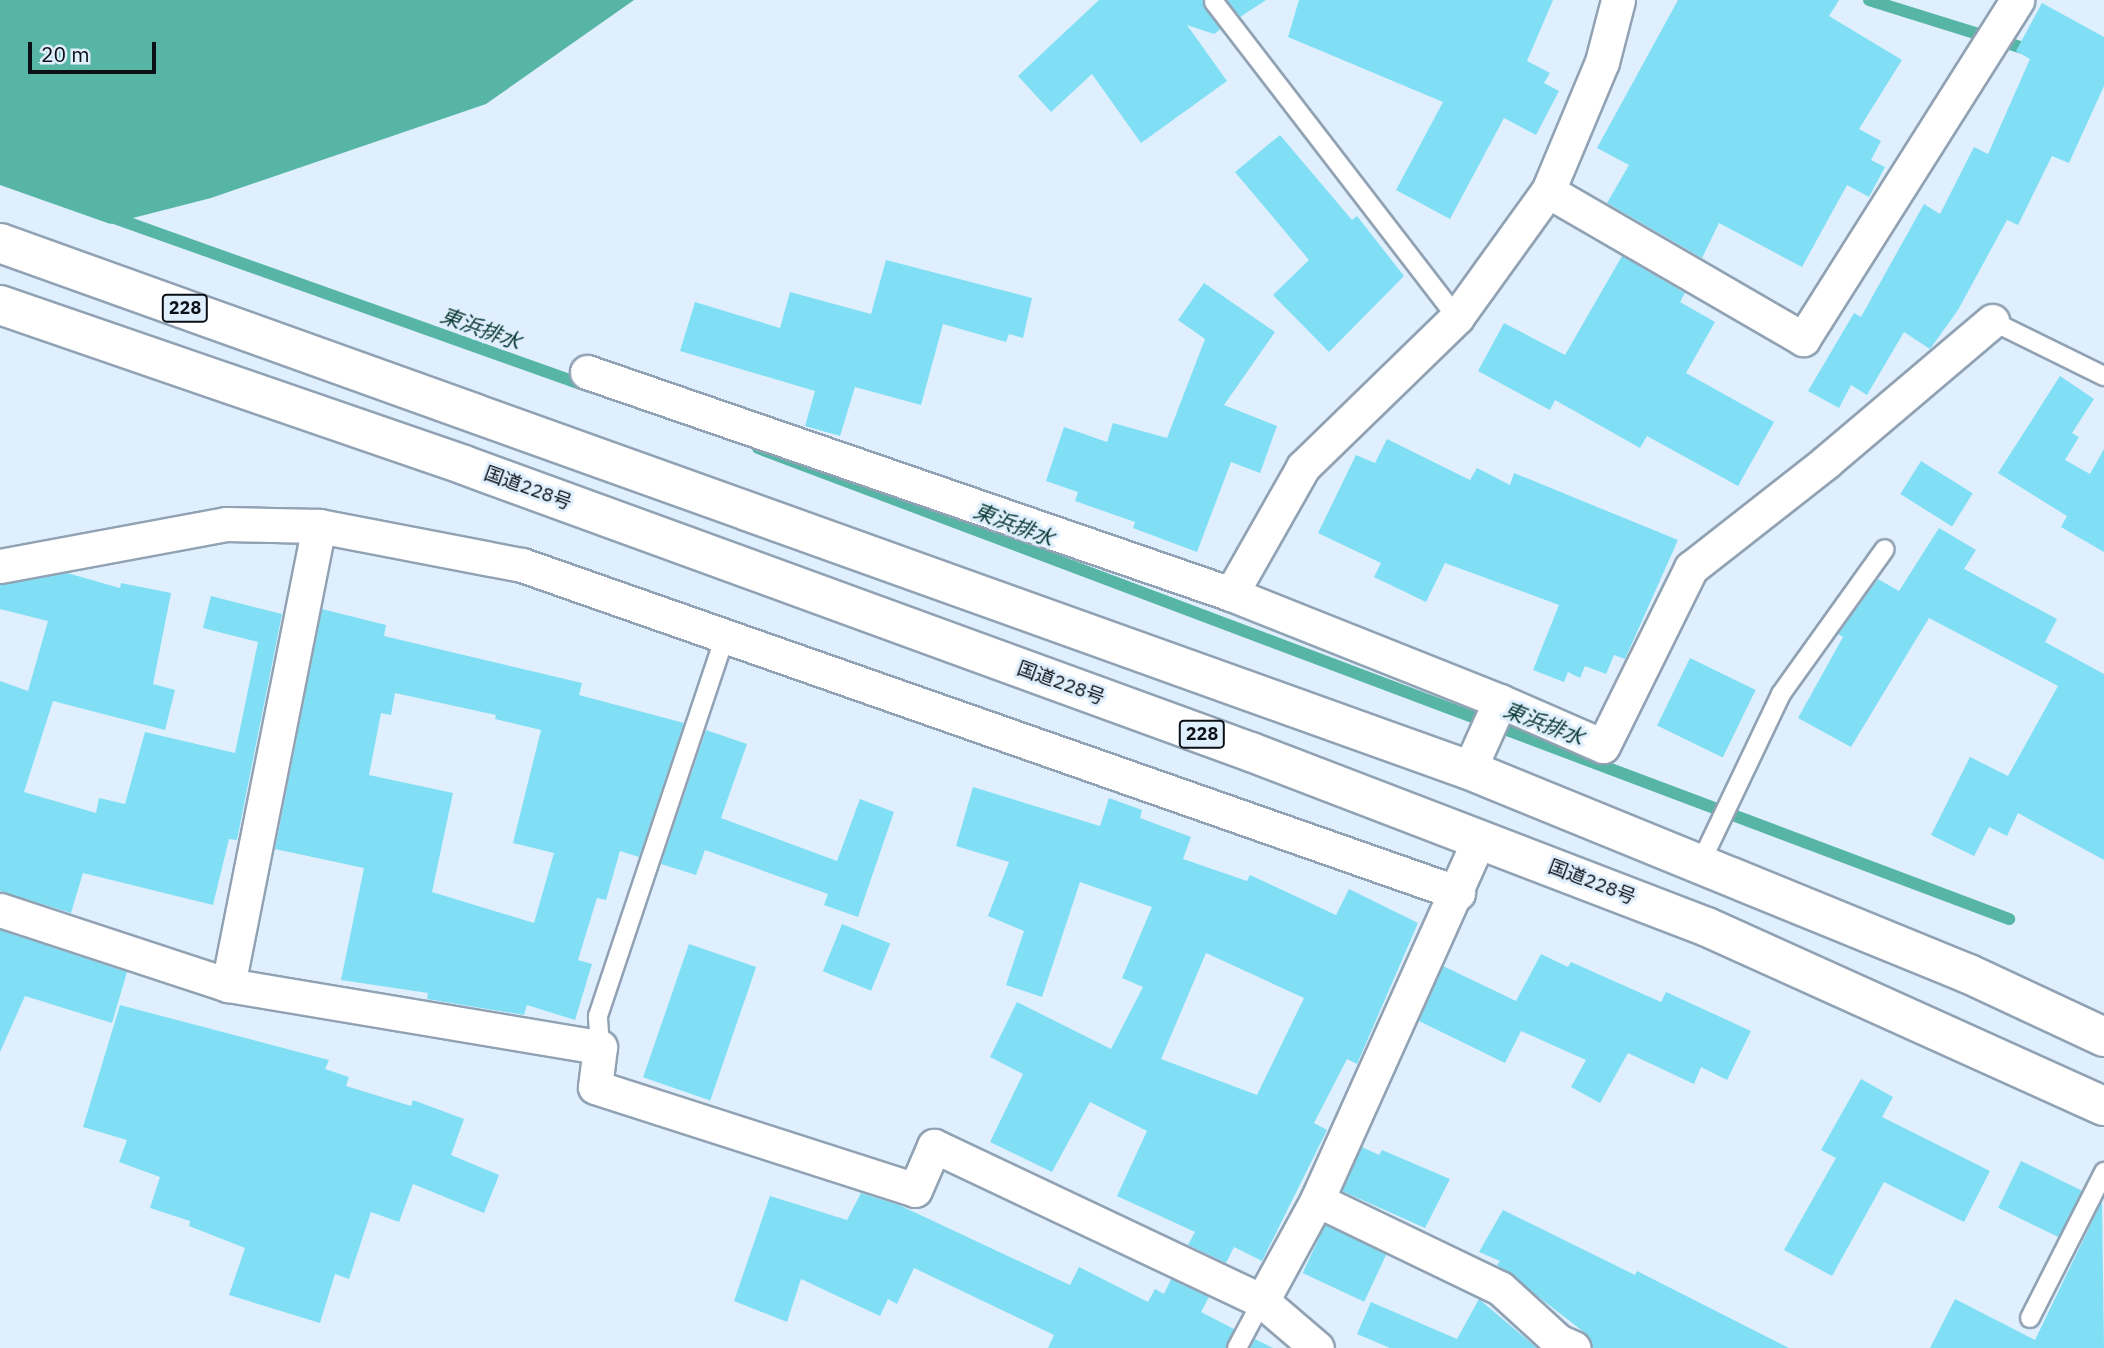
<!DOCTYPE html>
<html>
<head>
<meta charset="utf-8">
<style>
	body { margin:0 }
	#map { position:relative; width:2104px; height:1348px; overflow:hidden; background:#e0effe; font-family:"IBM Plex Sans","Noto Sans JP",sans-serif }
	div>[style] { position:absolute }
	.water>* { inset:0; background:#56b5a4 }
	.pier>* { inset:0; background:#e0effe }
	.stream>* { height:12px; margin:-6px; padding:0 6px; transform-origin:6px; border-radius:6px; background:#56b5a4 }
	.building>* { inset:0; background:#80dff4; transform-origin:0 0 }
	.roads { filter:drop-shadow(2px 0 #90a2b3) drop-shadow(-2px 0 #90a2b3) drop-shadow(0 2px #90a2b3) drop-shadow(0 -2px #90a2b3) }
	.lane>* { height:18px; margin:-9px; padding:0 9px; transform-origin:9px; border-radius:9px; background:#fff }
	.street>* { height:33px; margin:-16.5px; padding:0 16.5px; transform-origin:16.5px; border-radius:16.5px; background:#fff }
	.highway>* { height:38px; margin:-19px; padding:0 19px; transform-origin:19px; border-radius:19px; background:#fff }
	span { translate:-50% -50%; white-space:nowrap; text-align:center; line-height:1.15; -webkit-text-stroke:6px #e0effe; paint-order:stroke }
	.shield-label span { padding:2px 5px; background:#e0effe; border:2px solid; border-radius:5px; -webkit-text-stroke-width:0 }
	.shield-label { font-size:18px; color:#0a1016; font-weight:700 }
	.street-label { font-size:19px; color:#0a1016 }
	.water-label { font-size:21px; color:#0a3831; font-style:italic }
	.scale { position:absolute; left:28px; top:42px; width:128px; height:32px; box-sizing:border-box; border:4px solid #0a1016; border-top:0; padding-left:9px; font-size:21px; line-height:24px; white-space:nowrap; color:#0a1016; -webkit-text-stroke:5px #e0effe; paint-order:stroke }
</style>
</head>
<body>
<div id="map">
	<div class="water">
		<div style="clip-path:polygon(0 0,634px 0,486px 104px,211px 198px,0 252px)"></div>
	</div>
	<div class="pier">
		<div style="clip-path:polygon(0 185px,116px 226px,0 255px)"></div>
	</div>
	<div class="stream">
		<div style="left:1869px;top:0;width:172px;rotate:17.3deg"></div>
		<div style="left:109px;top:216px;width:510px;rotate:19.61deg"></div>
		<div style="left:758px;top:448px;width:1337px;rotate:20.63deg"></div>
	</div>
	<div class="building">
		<div style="clip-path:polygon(1099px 0,1203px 0,1221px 29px,1214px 34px,1187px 25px,1227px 81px,1141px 143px,1092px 74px,1051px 112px,1018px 76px)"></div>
		<div style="clip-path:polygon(1227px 0,1266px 0,1240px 17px)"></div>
		<div style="clip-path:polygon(1299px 0,1553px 0,1527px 61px,1550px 73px,1544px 83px,1559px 91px,1536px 135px,1504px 118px,1450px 219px,1396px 190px,1443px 102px,1288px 37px)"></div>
		<div style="clip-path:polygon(1678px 0,1839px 0,1829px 16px,1902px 60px,1859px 129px,1881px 141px,1871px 160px,1885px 167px,1869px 197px,1847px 185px,1802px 267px,1719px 223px,1702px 258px,1607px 203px,1629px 165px,1597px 148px)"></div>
		<div style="clip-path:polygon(2042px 3px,2104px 37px,2104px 86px,2069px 163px,2052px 156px,2018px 225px,2007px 220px,1958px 310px,1930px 349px,1904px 332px,1867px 395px,1851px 385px,1839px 408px,1808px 391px,1854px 313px,1861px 317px,1924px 204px,1940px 214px,1974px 147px,1988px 154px,2030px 59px,2016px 51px)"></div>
		<div style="clip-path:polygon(1280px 135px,1352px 220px,1357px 216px,1404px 276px,1329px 352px,1273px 295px,1309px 260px,1235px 172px)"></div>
		<div style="clip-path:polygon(1622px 256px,1685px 293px,1680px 302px,1715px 322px,1686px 373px,1774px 422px,1738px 486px,1647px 436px,1640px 448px,1555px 400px,1550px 410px,1478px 371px,1504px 323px,1565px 355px)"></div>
		<div style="clip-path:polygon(886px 260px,1032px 298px,1023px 338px,1009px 334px,1006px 342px,943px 324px,921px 405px,855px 387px,840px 436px,805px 426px,815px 391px,680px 351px,695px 302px,780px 328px,790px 292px,871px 314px)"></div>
		<div style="clip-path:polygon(1204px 283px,1275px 332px,1224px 405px,1277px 426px,1260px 473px,1231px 462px,1197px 552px,1133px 528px,1135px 522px,1075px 501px,1078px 492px,1046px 481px,1064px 427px,1107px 442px,1113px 423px,1167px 438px,1205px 339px,1178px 320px)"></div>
		<div style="clip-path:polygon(2060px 376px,2094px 399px,2072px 433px,2079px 437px,2065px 460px,2090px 474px,2104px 449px,2104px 552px,2061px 527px,2067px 516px,1998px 473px)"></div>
		<div style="clip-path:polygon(1387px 439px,1470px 480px,1477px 468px,1510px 485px,1514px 473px,1678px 540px,1625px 659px,1614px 655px,1606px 674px,1585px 666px,1580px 678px,1568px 672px,1564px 682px,1533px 670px,1559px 605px,1445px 563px,1426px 602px,1374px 577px,1381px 563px,1318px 533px,1356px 455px,1375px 463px)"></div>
		<div style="left:1921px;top:461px;width:61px;height:39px;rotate:32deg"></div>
		<div style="clip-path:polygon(1939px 528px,1976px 550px,1964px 569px,2057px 619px,2045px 642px,2104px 674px,2104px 860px,2018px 813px,2007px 836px,1989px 827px,1974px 856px,1931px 835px,1970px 757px,2008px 776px,2058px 686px,1929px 618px,1851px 747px,1798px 718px,1843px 637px,1838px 634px,1878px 579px,1899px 591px)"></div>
		<div style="clip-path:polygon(67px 573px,120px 588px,121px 583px,171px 593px,153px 684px,175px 690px,165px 730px,53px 701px,24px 792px,96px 813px,99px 798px,125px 804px,145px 732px,235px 753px,258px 642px,203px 628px,211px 596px,282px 614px,237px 840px,229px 839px,213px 905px,83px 873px,71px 913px,0 891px,0 681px,28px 691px,48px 621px,0 609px,0 585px)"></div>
		<div style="clip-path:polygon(evenodd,322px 609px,386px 625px,384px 636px,582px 683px,579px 695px,684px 723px,639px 857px,620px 851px,606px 900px,597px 898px,578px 960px,592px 964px,575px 1020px,527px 1005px,524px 1015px,427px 999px,428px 993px,341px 980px,364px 868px,275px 849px,322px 609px,395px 693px,496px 715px,495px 719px,541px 730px,513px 843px,554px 853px,534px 923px,432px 892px,453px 793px,369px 775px,381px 713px,391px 715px,395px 693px)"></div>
		<div style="left:1690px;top:658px;width:73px;height:75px;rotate:26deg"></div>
		<div style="clip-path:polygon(706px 730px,747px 744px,721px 818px,837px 861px,860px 799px,894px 812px,858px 917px,824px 905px,828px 894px,705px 850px,696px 875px,661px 864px)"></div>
		<div style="clip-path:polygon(evenodd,973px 787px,1100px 826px,1109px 798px,1142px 810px,1140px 818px,1191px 837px,1183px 859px,1247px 881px,1250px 875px,1336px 915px,1349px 889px,1418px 923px,1357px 1064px,1347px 1059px,1314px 1123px,1327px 1130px,1262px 1261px,1234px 1247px,1226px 1263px,1188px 1245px,1195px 1232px,1117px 1196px,1147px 1131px,1090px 1102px,1052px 1172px,990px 1142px,1023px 1074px,990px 1057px,1017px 1002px,1111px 1049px,1143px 987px,1122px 978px,1152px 907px,1080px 882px,1042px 997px,1006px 985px,1024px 931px,988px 916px,1009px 862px,956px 846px,973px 787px,1206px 953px,1304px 998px,1257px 1095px,1161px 1059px,1206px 953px)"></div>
		<div style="left:842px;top:924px;width:52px;height:51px;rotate:22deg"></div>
		<div style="clip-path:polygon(0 930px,127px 972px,112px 1023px,25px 996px,0 1052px)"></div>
		<div style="left:689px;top:944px;width:71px;height:141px;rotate:19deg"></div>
		<div style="clip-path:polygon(1541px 954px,1568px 967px,1571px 962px,1661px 1002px,1666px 992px,1751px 1031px,1727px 1080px,1701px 1067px,1694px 1084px,1628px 1053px,1600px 1103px,1571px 1087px,1586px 1060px,1521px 1031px,1505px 1063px,1419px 1021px,1443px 966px,1516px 1001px)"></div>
		<div style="clip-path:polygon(120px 1005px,329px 1060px,325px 1069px,349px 1077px,346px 1086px,411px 1106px,413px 1100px,464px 1119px,451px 1155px,499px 1175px,484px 1213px,413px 1184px,399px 1222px,371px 1212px,349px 1279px,335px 1274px,320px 1323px,229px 1295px,245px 1248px,189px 1226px,190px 1221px,150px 1208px,160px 1177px,119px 1162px,127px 1140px,83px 1127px)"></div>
		<div style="clip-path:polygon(1861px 1079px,1893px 1097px,1882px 1117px,1990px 1171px,1964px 1222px,1884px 1182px,1832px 1276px,1784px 1250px,1836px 1158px,1821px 1150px)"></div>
		<div style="clip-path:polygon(1362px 1147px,1379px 1155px,1382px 1150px,1450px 1179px,1425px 1228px,1342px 1191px)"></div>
		<div style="left:2021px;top:1161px;width:68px;height:52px;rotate:26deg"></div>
		<div style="clip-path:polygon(861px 1193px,899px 1205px,1070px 1285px,1079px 1267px,1148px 1302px,1155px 1289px,1164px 1294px,1171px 1279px,1209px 1297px,1201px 1312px,1234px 1329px,1226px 1348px,1048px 1348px,1054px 1335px,914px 1268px,897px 1304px,888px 1299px,880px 1316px,801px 1279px,787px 1322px,734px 1301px,770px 1196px,847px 1220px)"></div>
		<div style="clip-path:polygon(2102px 1201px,2104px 1348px,1930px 1348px,1955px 1299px,2035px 1340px)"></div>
		<div style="clip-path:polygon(1503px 1210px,1635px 1275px,1637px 1271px,1789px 1348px,1593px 1348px,1589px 1336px,1497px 1265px,1500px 1261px,1479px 1252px)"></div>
		<div style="left:1325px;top:1225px;width:68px;height:53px;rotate:25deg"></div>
		<div style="clip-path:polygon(1479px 1299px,1537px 1348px,1390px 1348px,1357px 1334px,1371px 1302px,1457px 1339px)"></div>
		<div style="clip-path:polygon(1255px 1339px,1273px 1348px,1250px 1348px)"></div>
	</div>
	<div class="roads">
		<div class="lane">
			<div style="left:1214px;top:2px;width:398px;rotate:52.4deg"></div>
			<div style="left:1992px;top:321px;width:125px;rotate:26.2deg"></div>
			<div style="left:1700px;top:864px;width:188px;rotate:-64.5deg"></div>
			<div style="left:1781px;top:694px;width:178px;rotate:-54.4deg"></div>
			<div style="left:600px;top:1047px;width:31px;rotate:-94deg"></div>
			<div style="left:598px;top:1016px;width:401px;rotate:-71.5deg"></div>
			<div style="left:2030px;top:1318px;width:164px;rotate:-63.1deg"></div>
			<div style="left:1237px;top:1348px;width:53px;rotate:-62deg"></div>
		</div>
		<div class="street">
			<div style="left:1548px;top:191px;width:295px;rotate:30.1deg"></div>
			<div style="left:1803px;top:339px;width:401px;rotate:-57.7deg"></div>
			<div style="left:587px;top:372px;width:681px;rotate:19.02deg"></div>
			<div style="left:1231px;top:594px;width:289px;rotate:21.7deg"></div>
			<div style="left:1500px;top:701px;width:76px;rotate:114.2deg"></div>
			<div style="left:0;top:566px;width:230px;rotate:-10.5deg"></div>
			<div style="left:226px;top:524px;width:93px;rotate:1.2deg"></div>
			<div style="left:319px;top:526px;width:207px;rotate:10.9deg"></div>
			<div style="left:522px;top:565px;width:992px;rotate:19.31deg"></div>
			<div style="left:1231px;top:594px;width:146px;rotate:-60.4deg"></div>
			<div style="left:1303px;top:467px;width:215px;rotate:-44.2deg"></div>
			<div style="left:1457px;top:317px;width:155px;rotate:-54.2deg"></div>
			<div style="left:1548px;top:191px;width:140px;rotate:-67.3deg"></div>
			<div style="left:1602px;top:62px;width:64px;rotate:-75.5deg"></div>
			<div style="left:1500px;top:701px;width:112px;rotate:23.6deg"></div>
			<div style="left:1603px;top:746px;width:199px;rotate:-63.7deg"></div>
			<div style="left:1691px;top:568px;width:172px;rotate:-38.1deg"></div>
			<div style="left:1826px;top:462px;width:218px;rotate:-40.3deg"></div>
			<div style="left:0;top:910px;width:240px;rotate:18.2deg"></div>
			<div style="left:228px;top:985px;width:377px;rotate:9.5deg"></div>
			<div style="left:600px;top:1047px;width:40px;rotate:97.1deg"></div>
			<div style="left:595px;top:1087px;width:336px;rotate:17.8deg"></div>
			<div style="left:915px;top:1190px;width:48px;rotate:-66.6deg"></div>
			<div style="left:934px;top:1146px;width:363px;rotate:25.3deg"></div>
			<div style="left:1262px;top:1301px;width:72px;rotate:40.5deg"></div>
			<div style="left:228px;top:985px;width:468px;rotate:-78.8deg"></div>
			<div style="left:1317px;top:1200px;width:203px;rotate:25.7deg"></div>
			<div style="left:1500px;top:1288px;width:79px;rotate:42.4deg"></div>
			<div style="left:1558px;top:1341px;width:17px;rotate:24deg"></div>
			<div style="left:1262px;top:1301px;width:115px;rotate:-61.4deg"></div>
			<div style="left:1317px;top:1200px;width:396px;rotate:-65.8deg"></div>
		</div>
		<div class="highway">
			<div style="left:0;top:243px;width:1561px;rotate:19.74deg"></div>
			<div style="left:1469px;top:770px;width:540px;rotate:22.2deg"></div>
			<div style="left:1969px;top:974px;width:149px;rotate:25deg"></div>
			<div style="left:0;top:305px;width:491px;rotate:19deg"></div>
			<div style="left:464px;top:465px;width:838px;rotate:20.04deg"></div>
			<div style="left:1251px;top:752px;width:488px;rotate:21deg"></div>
			<div style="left:1707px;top:927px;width:435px;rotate:24.3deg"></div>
		</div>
	</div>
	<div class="shield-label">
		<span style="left:185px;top:308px">228</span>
		<span style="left:1202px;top:734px">228</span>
	</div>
	<div class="street-label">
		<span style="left:528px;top:488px;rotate:20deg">国道228号</span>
		<span style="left:1061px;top:683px;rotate:20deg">国道228号</span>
		<span style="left:1592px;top:882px;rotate:21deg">国道228号</span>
	</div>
	<div class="water-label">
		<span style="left:481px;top:328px;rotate:20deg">東浜排水</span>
		<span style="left:1014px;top:524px;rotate:21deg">東浜排水</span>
		<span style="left:1544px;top:723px;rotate:21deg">東浜排水</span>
	</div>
	<div class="scale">20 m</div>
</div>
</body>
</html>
